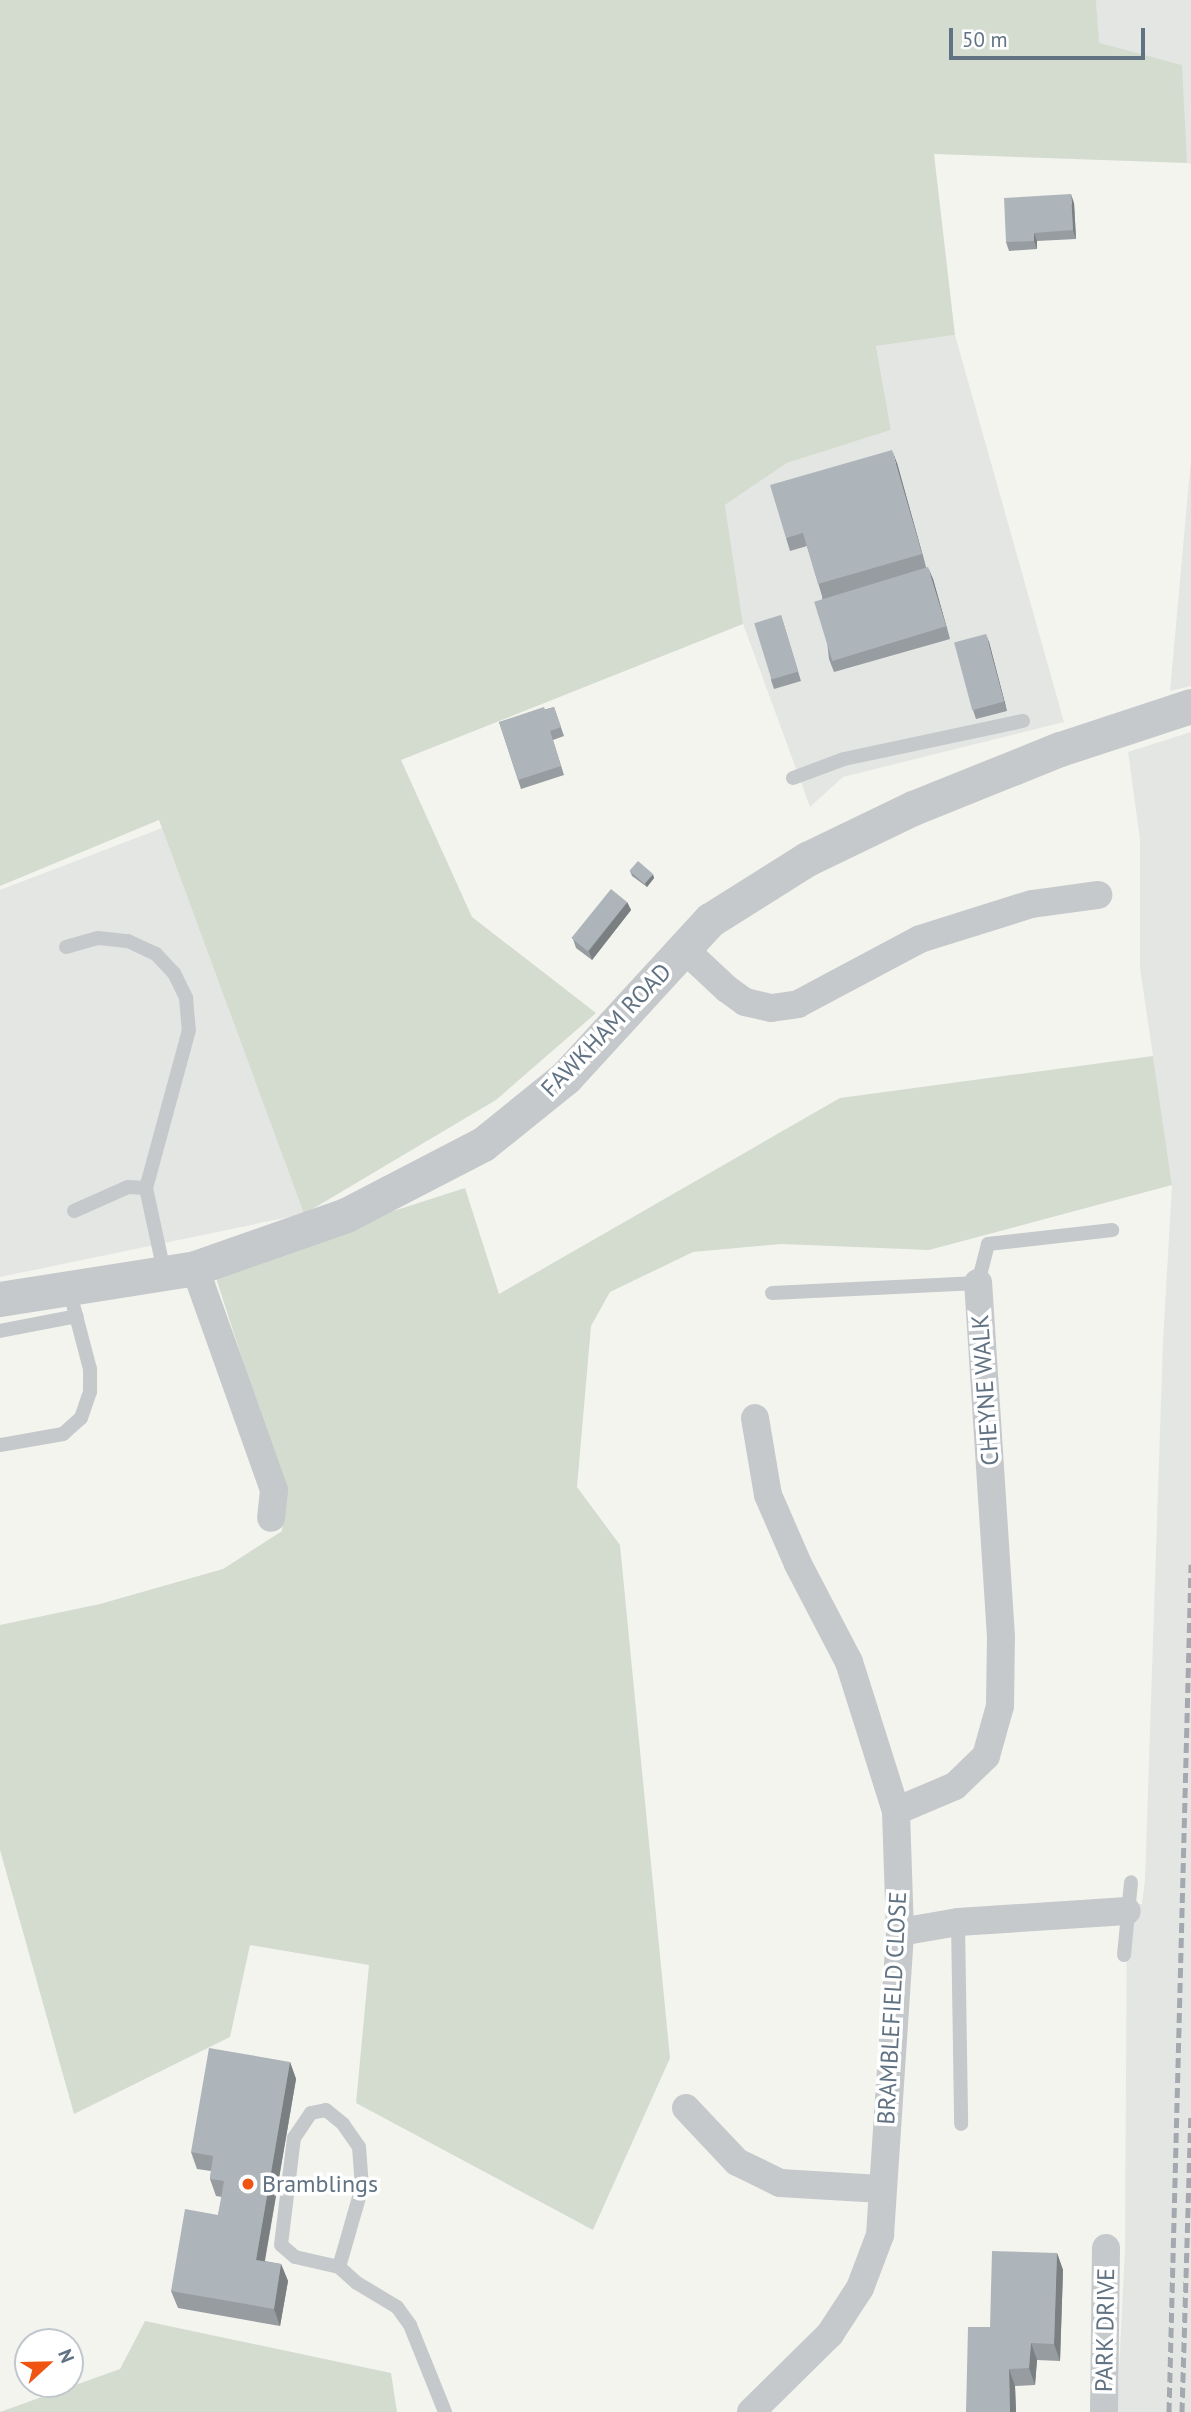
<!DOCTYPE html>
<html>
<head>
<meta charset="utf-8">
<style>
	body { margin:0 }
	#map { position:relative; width:1191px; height:2412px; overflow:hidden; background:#f4f4ef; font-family:"PT Sans",sans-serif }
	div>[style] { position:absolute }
	.built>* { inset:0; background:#e4e6e3 }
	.green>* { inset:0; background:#d4dcd0 }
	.service>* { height:14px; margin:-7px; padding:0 7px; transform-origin:7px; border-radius:7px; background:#c6c9cc }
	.minor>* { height:28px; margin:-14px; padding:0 14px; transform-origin:14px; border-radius:14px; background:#c6c9cc }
	.tertiary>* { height:35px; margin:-17.5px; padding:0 17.5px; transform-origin:17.5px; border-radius:17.5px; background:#c6c9cc }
	.rail>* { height:5px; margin-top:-2.5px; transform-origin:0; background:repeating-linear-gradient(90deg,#a3a9af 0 10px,transparent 0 15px) }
	.wall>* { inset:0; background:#969ca0 }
	.shaded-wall>* { inset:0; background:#7a7f82 }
	.building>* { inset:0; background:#aeb5ba; transform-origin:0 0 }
	.dots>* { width:19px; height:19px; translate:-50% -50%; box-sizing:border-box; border:4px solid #fff; border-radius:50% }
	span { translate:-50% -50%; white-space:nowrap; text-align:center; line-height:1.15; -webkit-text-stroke:7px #fff; paint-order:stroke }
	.street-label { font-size:24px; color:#617283 }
	.poi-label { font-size:24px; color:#617283 }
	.left { translate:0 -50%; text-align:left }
	.north { position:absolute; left:14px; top:2328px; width:70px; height:70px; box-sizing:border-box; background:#fff; border:2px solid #c0c7cd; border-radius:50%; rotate:68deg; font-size:19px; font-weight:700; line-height:28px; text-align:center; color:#617283 }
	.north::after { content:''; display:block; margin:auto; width:24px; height:32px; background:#f05413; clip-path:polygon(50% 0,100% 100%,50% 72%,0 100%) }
	.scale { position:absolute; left:949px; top:28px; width:196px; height:32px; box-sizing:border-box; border:4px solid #617283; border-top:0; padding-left:9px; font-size:21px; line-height:24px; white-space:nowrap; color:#617283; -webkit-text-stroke:5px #fff; paint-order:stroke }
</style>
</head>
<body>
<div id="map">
	<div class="built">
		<div style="clip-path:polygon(1096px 0,1191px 0,1191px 164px,1187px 163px,1098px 43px)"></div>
		<div style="clip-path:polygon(955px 335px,1064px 722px,843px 777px,810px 807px,743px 624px,725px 505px,787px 463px,891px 430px,876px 346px)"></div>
		<div style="clip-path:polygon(1191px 459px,1191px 686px,1170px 691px)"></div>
		<div style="clip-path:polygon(1191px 732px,1191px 2412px,1117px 2412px,1125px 2248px,1127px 1904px,1142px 1904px,1145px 1880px,1163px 1341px,1172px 1185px,1140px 968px,1140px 839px,1128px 752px)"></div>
		<div style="clip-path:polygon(162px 828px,304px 1214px,0 1277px,0 890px)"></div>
	</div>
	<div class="green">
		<div style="clip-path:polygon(0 0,1096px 0,1099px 43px,1182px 65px,1187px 163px,934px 154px,955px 335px,876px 346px,891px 430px,787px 463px,725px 505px,743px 624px,401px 760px,472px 917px,596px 1013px,496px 1100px,304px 1214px,159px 820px,0 886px)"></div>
		<div style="clip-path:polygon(1153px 1056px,1172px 1185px,929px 1250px,781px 1244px,693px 1252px,610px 1292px,591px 1326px,577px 1487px,620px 1545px,670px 2058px,593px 2230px,356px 2103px,369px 1965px,250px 1945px,230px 2037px,74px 2114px,0 1850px,0 1625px,100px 1604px,223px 1569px,282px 1531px,285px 1492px,216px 1278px,272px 1250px,465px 1188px,499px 1294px,840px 1098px)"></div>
		<div style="clip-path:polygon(145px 2321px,391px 2373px,397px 2412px,0 2412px,120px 2369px)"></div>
	</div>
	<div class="service">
		<div style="left:793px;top:778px;width:54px;rotate:-20.4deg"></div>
		<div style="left:844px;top:759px;width:183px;rotate:-12deg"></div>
		<div style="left:66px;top:947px;width:33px;rotate:-16deg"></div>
		<div style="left:98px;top:938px;width:30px;rotate:6deg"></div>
		<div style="left:128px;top:941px;width:31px;rotate:25deg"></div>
		<div style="left:156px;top:954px;width:26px;rotate:47deg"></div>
		<div style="left:174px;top:973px;width:28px;rotate:64deg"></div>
		<div style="left:186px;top:998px;width:32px;rotate:85deg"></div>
		<div style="left:189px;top:1030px;width:164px;rotate:105.2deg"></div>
		<div style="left:146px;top:1188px;width:85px;rotate:77.8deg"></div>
		<div style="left:74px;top:1211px;width:59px;rotate:-24deg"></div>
		<div style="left:128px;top:1187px;width:18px;rotate:3deg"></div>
		<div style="left:772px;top:1293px;width:206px;rotate:-2.8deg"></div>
		<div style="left:978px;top:1283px;width:40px;rotate:-75.6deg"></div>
		<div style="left:988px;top:1244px;width:125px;rotate:-6.4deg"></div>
		<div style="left:0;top:1331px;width:78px;rotate:-11deg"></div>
		<div style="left:0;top:1445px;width:64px;rotate:-9.9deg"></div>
		<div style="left:63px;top:1434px;width:24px;rotate:-42deg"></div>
		<div style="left:81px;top:1418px;width:28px;rotate:-71deg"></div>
		<div style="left:90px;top:1392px;width:23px;rotate:-90deg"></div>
		<div style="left:90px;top:1369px;width:83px;rotate:-104.7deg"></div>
		<div style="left:958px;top:1922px;width:202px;rotate:89.1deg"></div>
		<div style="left:1124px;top:1955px;width:73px;rotate:-84.5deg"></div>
		<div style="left:339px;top:2267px;width:45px;rotate:-167.2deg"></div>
		<div style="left:295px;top:2257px;width:18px;rotate:-139deg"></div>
		<div style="left:281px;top:2245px;width:108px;rotate:-83.1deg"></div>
		<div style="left:294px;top:2138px;width:30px;rotate:-56deg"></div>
		<div style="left:311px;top:2113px;width:15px;rotate:-11deg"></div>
		<div style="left:326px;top:2110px;width:22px;rotate:39deg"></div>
		<div style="left:343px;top:2124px;width:28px;rotate:55deg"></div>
		<div style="left:359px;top:2147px;width:40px;rotate:85.7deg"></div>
		<div style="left:362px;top:2187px;width:83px;rotate:106deg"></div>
		<div style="left:339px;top:2267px;width:24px;rotate:42deg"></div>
		<div style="left:357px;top:2283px;width:47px;rotate:31deg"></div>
		<div style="left:397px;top:2307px;width:22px;rotate:54deg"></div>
		<div style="left:410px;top:2325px;width:94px;rotate:68.1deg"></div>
	</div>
	<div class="minor">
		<div style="left:684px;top:949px;width:59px;rotate:42.9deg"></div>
		<div style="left:727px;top:989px;width:22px;rotate:36deg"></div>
		<div style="left:745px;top:1002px;width:27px;rotate:13deg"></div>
		<div style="left:771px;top:1008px;width:27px;rotate:-8deg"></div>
		<div style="left:798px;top:1004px;width:138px;rotate:-28deg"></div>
		<div style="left:920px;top:939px;width:117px;rotate:-17.4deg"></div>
		<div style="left:1032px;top:904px;width:67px;rotate:-7.8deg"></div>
		<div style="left:195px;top:1268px;width:236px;rotate:70.4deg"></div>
		<div style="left:274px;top:1490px;width:28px;rotate:96deg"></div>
		<div style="left:896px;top:1811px;width:64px;rotate:-23deg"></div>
		<div style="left:955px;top:1786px;width:43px;rotate:-44.1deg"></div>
		<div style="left:986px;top:1756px;width:52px;rotate:-74.4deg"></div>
		<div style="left:1000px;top:1706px;width:69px;rotate:-89.2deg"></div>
		<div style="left:1001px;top:1637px;width:355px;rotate:-93.7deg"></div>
		<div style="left:900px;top:1932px;width:59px;rotate:-9.8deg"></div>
		<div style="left:958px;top:1922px;width:169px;rotate:-3.7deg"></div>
		<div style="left:686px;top:2108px;width:74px;rotate:46.6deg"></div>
		<div style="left:737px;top:2162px;width:48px;rotate:26deg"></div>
		<div style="left:780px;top:2183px;width:101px;rotate:3.4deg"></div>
		<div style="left:751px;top:2412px;width:111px;rotate:-44.6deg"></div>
		<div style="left:830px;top:2334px;width:55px;rotate:-56.9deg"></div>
		<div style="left:860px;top:2288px;width:57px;rotate:-69.3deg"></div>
		<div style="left:880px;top:2235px;width:304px;rotate:-86.2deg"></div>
		<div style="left:900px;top:1932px;width:121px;rotate:-91.9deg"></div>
		<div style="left:896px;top:1811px;width:156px;rotate:-107.5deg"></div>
		<div style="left:849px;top:1662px;width:110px;rotate:-117.5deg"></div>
		<div style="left:798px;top:1564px;width:75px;rotate:-113.5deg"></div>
		<div style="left:768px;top:1495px;width:78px;rotate:-99.6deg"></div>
		<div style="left:1104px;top:2412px;width:164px;rotate:-89.3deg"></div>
	</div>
	<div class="tertiary">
		<div style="left:0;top:1299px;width:197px;rotate:-9deg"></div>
		<div style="left:195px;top:1268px;width:160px;rotate:-19.3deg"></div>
		<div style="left:346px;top:1215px;width:154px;rotate:-27.4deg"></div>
		<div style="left:483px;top:1144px;width:107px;rotate:-38.9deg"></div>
		<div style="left:566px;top:1077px;width:213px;rotate:-47.5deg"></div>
		<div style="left:710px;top:920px;width:115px;rotate:-32.2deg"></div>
		<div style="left:807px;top:859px;width:118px;rotate:-25.7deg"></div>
		<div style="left:913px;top:808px;width:158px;rotate:-21.9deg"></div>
		<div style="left:1060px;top:749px;width:138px;rotate:-18.2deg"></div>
	</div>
	<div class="rail">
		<div style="left:1169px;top:2412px;width:848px;rotate:-88.51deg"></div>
		<div style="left:1182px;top:2412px;width:299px;rotate:-88.3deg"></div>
	</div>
	<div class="wall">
		<div style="clip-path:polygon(1074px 203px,1076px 239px,1037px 241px,1037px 249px,1009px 251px,1006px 242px)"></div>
		<div style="clip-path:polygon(897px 463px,926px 567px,933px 579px,950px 639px,834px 672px,829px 659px,822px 596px,807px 546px,790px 551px,786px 538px)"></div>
		<div style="clip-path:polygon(781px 615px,801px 681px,774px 689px,771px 680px)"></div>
		<div style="clip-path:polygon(989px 642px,1007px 711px,976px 719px,973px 710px)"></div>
		<div style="clip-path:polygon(554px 707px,564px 736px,553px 740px,564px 775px,521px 789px,499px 722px)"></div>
		<div style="clip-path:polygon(630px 871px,654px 878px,647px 887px,632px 876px)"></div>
		<div style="clip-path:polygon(627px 902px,631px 910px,592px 960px,576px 948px,573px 939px)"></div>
		<div style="clip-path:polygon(290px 2062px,296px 2079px,265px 2261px,281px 2264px,288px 2281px,280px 2326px,178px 2308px,171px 2291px,218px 2215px,222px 2197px,216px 2196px,210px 2179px,211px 2171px,197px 2169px,191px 2152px)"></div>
		<div style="clip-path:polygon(1057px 2253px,1063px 2270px,1060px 2361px,1037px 2360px,1035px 2385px,1015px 2386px,1016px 2412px,966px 2412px,990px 2327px)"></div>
	</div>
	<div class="shaded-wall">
		<div style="clip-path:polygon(1071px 194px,1074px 203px,1076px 239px,1073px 230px)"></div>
		<div style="clip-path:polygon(1034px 233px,1037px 241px,1037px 249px,1034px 241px)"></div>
		<div style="clip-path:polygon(892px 450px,897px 463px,926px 567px,922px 554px)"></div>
		<div style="clip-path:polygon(928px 567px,933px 579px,950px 639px,946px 626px)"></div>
		<div style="clip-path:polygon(986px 634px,989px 642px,1007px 711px,1004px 702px)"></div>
		<div style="clip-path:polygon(653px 874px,654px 878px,647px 887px,645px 883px)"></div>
		<div style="clip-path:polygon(627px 902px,631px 910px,592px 960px,589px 951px)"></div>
		<div style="clip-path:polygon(290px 2062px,296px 2079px,262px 2276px,256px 2260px)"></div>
		<div style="clip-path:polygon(1057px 2253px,1063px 2270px,1060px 2361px,1054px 2344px)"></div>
		<div style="clip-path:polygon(281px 2264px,288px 2281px,280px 2326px,274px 2309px)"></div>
		<div style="clip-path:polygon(1031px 2343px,1037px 2360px,1035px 2385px,1029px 2368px)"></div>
		<div style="clip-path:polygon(1009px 2369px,1015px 2386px,1016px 2412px,1010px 2412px)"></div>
	</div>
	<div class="building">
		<div style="clip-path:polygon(1071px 194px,1073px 230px,1034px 233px,1034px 241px,1006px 242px,1004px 198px)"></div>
		<div style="clip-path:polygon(892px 450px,922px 554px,818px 584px,803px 533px,786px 538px,770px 485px)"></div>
		<div style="left:928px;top:567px;width:62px;height:119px;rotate:73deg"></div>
		<div style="left:781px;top:615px;width:59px;height:28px;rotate:73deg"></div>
		<div style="left:986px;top:634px;width:70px;height:33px;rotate:75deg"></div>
		<div style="clip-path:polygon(544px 707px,545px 710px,554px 707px,561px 727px,550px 731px,561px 766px,518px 780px,499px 722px)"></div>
		<div style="left:638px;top:861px;width:20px;height:13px;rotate:41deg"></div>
		<div style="left:611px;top:889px;width:21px;height:63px;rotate:39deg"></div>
		<div style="clip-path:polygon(209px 2048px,290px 2062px,256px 2260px,281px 2264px,274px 2309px,171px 2291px,185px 2209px,218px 2215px,224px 2181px,210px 2179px,213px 2156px,191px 2152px)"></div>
		<div style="clip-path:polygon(992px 2251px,1057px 2253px,1054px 2344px,1031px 2343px,1029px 2368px,1009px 2369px,1010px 2412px,966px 2412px,968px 2327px,990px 2327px)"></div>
	</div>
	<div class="dots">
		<div style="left:248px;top:2184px;background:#f05413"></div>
	</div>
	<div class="street-label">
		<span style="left:606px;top:1030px;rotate:-46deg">FAWKHAM ROAD</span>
		<span style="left:985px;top:1390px;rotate:-94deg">CHEYNE WALK</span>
		<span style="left:892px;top:2008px;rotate:-87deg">BRAMBLEFIELD CLOSE</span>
		<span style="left:1105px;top:2330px;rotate:-89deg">PARK DRIVE</span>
	</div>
	<div class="poi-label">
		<span class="left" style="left:262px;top:2184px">Bramblings</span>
	</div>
	<div class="north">N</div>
	<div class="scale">50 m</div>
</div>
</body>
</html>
